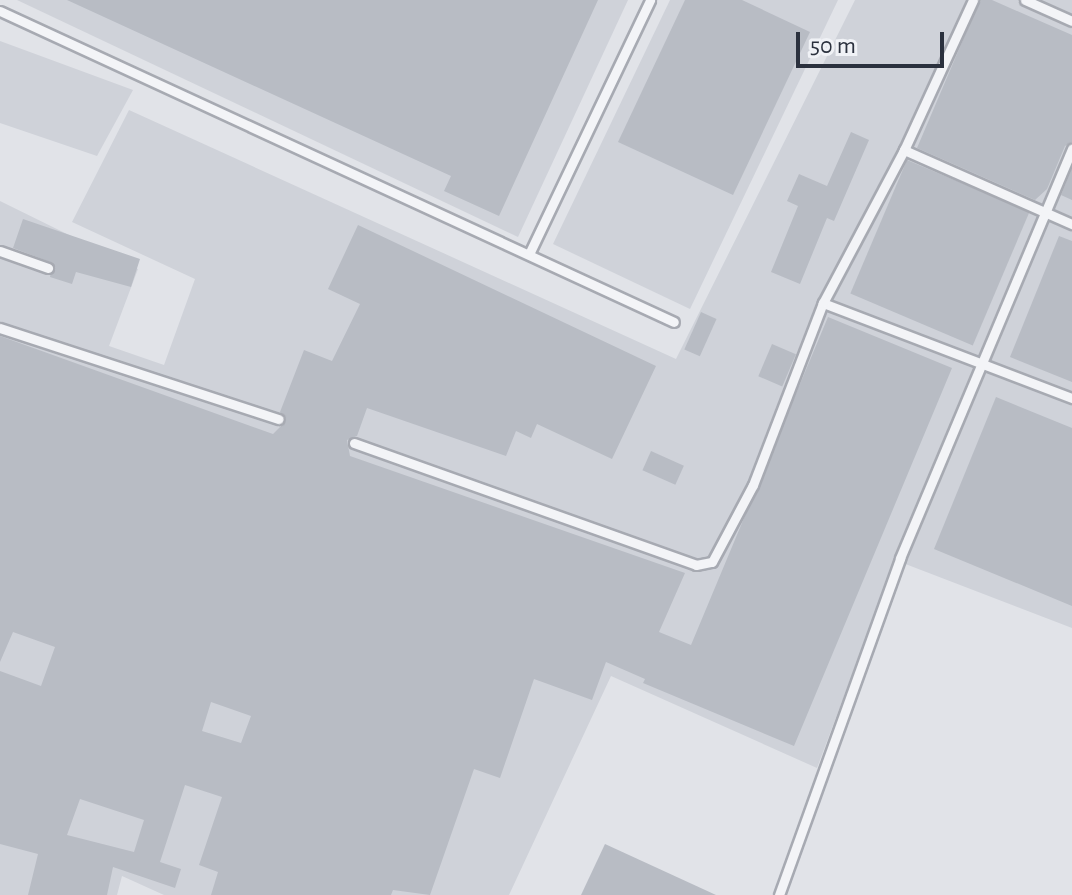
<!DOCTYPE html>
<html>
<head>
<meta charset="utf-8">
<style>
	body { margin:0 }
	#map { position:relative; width:1072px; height:895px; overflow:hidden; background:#e1e3e8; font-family:"Alegreya Sans",sans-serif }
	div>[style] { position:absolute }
	.built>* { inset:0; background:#cfd2d9 }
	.building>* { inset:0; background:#b8bcc4; transform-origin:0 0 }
	.roads { filter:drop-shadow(2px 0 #a7aab2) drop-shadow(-2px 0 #a7aab2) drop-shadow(0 2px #a7aab2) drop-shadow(0 -2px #a7aab2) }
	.lane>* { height:9px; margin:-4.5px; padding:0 4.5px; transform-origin:4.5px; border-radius:4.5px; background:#f3f4f7 }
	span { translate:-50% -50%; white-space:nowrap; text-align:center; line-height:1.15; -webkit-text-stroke:6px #f0f2f6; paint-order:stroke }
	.scale { position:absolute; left:796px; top:32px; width:148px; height:36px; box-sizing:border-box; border:4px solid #2b313e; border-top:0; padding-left:10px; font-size:24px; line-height:28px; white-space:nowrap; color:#2b313e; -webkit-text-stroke:6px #f0f2f6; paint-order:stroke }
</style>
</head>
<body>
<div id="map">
	<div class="built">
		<div style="clip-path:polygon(17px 0,628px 0,518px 237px)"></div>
		<div style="clip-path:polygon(670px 0,838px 0,690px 309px,553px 244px)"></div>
		<div style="clip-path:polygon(855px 0,1072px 0,1072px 628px,895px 560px,817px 768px,611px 676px,509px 895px,164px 895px,122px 876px,117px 895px,0 895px,0 201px,138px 269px,109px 346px,164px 365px,195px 279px,72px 222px,129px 110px,676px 359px)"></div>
		<div style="clip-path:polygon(0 41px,133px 90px,97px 156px,0 123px)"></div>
	</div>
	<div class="building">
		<div style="clip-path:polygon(67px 0,598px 0,499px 216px,444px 191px,451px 176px)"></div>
		<div style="clip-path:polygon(685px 0,742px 0,810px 32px,733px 195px,618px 142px)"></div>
		<div style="clip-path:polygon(980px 0,992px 0,1072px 35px,1072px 142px,1065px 146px,1047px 189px,1035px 200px,917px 148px)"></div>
		<div style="clip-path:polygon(851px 132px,869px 140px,834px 221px,827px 218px,800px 284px,771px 272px,798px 206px,787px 201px,799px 174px,827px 186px)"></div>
		<div style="left:907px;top:160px;width:133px;height:145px;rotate:23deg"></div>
		<div style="clip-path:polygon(1072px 168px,1072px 200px,1061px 195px)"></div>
		<div style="clip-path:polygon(23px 219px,140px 259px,131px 287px,76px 272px,72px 284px,50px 277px,53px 263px,13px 248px)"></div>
		<div style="clip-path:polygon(evenodd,358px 225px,656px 366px,612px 459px,537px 424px,531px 438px,516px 431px,506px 456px,367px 408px,357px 436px,347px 440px,350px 456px,685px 573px,659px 632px,691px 645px,828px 317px,952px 368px,794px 746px,643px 683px,645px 679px,606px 662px,592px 700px,534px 679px,500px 778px,474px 769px,430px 895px,393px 890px,391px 895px,211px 895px,218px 872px,199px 865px,222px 797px,185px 785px,160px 862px,181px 869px,175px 888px,113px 867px,107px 895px,28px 895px,38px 854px,0 844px,0 671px,41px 686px,55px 647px,13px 632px,0 662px,0 336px,273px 434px,285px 422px,280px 412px,304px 350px,332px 361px,360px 304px,328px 289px,358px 225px,211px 702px,251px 716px,241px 743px,202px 731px,211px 702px,358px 225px,80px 799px,144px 820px,134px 852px,67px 835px,80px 799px)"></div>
		<div style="clip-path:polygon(1059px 236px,1072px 241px,1072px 382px,1010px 357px)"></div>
		<div style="left:701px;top:312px;width:17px;height:41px;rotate:24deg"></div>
		<div style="left:772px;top:344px;width:26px;height:35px;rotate:23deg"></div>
		<div style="clip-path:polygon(996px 397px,1072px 428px,1072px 606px,934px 549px)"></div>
		<div style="left:651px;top:451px;width:36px;height:21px;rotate:24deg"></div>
		<div style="clip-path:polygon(605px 844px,716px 895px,581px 895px)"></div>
	</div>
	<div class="roads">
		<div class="lane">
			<div style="left:1025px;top:0;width:51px;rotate:24.1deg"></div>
			<div style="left:0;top:11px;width:742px;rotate:24.77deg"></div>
			<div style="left:904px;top:150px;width:184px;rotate:23.8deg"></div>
			<div style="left:0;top:251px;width:51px;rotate:19.5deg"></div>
			<div style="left:530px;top:252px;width:279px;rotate:-64.5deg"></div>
			<div style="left:823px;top:303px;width:267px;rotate:20.9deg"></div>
			<div style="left:0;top:328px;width:293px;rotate:18.1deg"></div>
			<div style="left:354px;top:443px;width:363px;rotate:19.6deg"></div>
			<div style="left:696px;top:565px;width:16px;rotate:-11deg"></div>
			<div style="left:712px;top:562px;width:87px;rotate:-62deg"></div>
			<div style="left:753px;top:485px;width:195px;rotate:-69deg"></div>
			<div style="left:823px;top:303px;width:173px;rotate:-62.1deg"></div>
			<div style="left:904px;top:150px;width:165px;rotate:-65.3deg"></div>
			<div style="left:779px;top:895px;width:358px;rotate:-70.2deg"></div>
			<div style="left:900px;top:558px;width:444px;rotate:-67.2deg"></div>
		</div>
	</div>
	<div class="scale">50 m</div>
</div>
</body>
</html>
